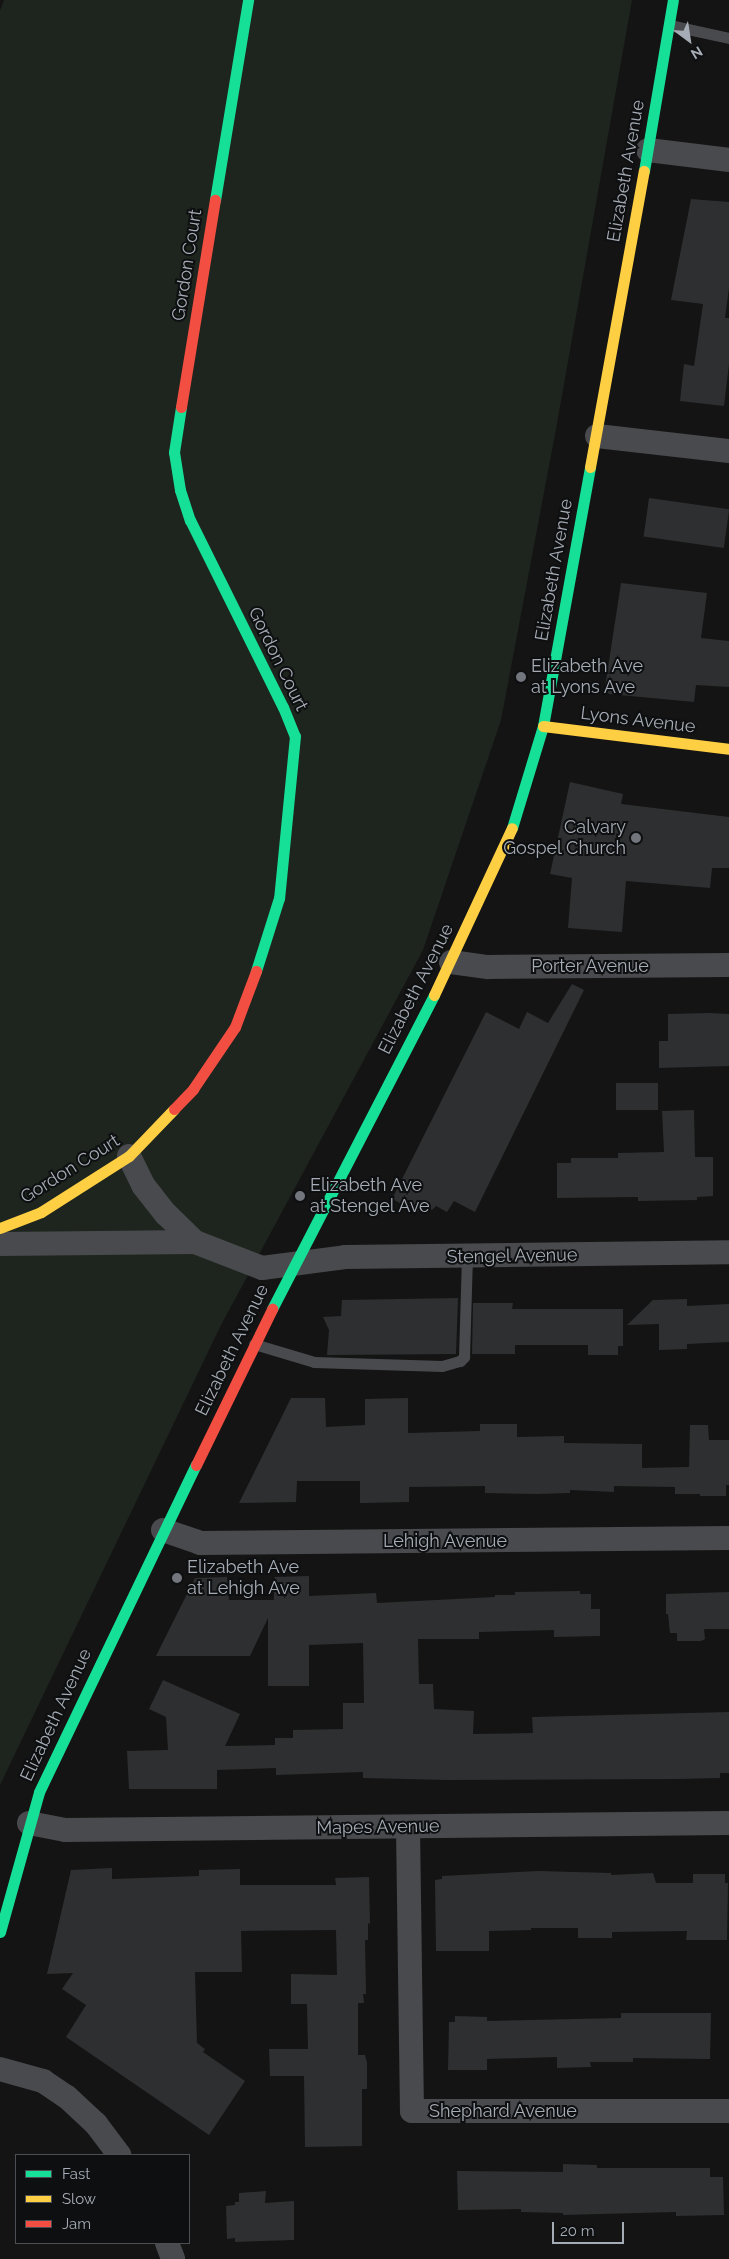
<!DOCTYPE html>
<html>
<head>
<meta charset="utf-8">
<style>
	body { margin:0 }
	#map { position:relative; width:729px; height:2259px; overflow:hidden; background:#141414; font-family:Raleway,sans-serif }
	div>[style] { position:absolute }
	.green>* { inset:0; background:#1e251e }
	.building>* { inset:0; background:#2e2f30; transform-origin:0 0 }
	.lane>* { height:11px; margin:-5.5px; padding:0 5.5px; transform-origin:5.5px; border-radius:5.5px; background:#494a4d }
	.street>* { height:24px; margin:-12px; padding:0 12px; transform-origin:12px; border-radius:12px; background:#494a4d }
	.fast>* { height:11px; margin:-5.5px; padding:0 5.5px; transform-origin:5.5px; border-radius:5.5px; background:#16e098 }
	.slow>* { height:11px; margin:-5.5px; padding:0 5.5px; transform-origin:5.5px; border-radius:5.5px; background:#ffcf43 }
	.jam>* { height:11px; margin:-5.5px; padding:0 5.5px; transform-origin:5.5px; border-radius:5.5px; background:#f24e42 }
	.dots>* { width:14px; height:14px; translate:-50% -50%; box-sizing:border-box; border:2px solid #0e0f10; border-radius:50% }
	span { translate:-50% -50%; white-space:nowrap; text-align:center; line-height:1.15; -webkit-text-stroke:4px #0e0f10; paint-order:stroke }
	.street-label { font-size:18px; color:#a6acb5 }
	.poi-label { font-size:18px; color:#a6acb5 }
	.left { translate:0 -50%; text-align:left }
	.right { translate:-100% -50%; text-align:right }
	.legend { position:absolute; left:15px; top:2154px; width:175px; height:90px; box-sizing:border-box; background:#0e0f10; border:1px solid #4b4e52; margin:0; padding:6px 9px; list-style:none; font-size:15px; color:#a6acb5 }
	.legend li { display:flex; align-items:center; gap:10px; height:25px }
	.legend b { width:25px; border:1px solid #4b4e52 }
	.north { position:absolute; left:664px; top:15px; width:50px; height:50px; -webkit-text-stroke:4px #0e0f10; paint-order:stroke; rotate:149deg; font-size:14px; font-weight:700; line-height:20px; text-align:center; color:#a6acb5 }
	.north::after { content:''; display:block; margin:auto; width:18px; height:22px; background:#a6acb5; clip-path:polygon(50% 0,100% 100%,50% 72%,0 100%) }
	.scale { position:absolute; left:552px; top:2222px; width:72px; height:22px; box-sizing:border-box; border:2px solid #a6acb5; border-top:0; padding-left:6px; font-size:15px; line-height:18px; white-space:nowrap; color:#a6acb5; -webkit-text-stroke:4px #0e0f10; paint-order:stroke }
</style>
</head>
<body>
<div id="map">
	<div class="green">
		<div style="clip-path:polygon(4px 0,632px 0,556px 429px,501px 720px,423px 950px,220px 1327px,0 1785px,0 11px)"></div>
	</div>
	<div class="building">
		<div style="clip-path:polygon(691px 199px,729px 202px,729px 288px,725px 318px,729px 318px,729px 364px,724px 406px,680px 401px,684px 364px,694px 366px,703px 304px,671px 300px)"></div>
		<div style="left:649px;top:498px;width:81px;height:39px;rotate:8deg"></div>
		<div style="clip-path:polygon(621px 583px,707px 593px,701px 638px,729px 641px,729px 687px,696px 685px,694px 702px,609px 694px,605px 687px)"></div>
		<div style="clip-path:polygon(570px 782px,623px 794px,621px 804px,729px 817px,729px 868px,712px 868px,710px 888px,626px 881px,622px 932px,568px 928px,572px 878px,550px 874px)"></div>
		<div style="clip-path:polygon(572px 984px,584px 990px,475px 1212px,454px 1201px,447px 1212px,436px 1206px,432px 1210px,422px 1205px,418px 1212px,392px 1199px,486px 1012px,519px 1029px,527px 1012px,548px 1023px)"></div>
		<div style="clip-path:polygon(709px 1013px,729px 1014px,729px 1066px,659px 1068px,659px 1041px,668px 1041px,668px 1014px)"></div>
		<div style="left:658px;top:1083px;width:27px;height:42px;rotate:90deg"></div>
		<div style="clip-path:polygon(694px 1110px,695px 1157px,713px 1157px,713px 1196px,697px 1197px,697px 1200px,638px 1201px,638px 1197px,557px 1198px,557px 1163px,571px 1163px,571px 1158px,618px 1158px,618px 1153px,664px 1152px,662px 1111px)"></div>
		<div style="clip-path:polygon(458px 1298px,456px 1354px,327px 1355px,329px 1330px,323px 1317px,341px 1316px,342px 1300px)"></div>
		<div style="clip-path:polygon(687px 1299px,687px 1306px,729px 1304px,729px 1342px,687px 1344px,687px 1349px,659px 1350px,659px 1324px,627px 1325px,653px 1300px)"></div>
		<div style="clip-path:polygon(473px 1303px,513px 1303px,512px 1309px,623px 1309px,623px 1346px,618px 1346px,618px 1355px,588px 1355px,588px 1345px,515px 1345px,515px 1354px,472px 1354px)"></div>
		<div style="clip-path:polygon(291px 1398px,325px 1398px,326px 1427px,365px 1425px,365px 1399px,408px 1398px,408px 1433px,480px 1431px,480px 1424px,517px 1424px,517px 1437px,564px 1436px,564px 1443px,642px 1444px,642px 1468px,689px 1467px,690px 1425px,708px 1425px,709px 1440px,729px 1440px,729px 1485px,726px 1485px,726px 1496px,700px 1496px,700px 1494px,675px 1494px,675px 1487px,614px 1486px,614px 1492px,570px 1490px,570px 1493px,537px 1494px,485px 1493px,485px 1486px,409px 1487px,409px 1502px,360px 1503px,360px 1481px,297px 1481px,296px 1502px,239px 1503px)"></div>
		<div style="clip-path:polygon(309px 1576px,309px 1596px,376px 1593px,377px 1603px,495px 1597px,495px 1595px,515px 1595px,515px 1592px,580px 1591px,580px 1594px,591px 1594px,591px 1609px,600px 1609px,600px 1636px,554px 1637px,554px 1630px,479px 1632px,479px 1639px,418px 1639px,419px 1684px,433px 1684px,434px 1709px,474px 1711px,473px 1734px,533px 1733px,532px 1717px,729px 1712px,729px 1773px,720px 1773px,720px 1778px,678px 1779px,447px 1780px,363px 1778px,363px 1772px,276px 1775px,276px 1768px,217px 1770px,217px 1789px,129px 1789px,127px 1751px,168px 1750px,166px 1717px,149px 1709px,163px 1680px,240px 1714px,225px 1746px,275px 1745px,275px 1738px,293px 1738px,293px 1730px,343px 1729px,343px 1703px,364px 1703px,363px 1643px,309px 1645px,309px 1686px,268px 1686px,268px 1618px,250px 1656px,156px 1656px,195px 1578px,227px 1577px,229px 1600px,274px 1600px,274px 1577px)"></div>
		<div style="clip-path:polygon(729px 1592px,729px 1629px,704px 1629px,705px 1639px,701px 1641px,677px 1641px,677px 1633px,670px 1633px,668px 1614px,666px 1614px,666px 1594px)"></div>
		<div style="clip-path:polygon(112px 1868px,112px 1879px,199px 1876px,199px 1870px,240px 1869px,240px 1885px,336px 1885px,335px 1878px,369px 1877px,370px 1924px,368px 1923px,368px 1940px,365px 1940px,366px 1994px,363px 1994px,364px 2003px,358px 2003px,358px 2055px,365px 2055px,367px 2063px,367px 2089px,362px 2089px,362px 2146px,305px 2147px,304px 2076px,270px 2076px,269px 2049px,308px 2049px,307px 2004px,291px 2004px,291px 1974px,337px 1975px,336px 1930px,241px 1931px,242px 1972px,195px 1972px,197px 2043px,205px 2049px,203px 2052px,245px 2081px,209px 2135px,66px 2037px,86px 2005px,62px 1989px,73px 1973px,47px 1974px,71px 1870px)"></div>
		<div style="clip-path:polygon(538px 1871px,611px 1873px,611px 1875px,653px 1873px,656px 1883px,693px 1883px,693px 1874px,725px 1874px,725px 1883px,728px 1883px,727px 1940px,686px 1940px,687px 1931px,612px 1932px,612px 1938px,578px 1938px,578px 1928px,531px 1928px,531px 1930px,489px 1931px,489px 1951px,436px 1951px,435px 1880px,442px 1879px,442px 1876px)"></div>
		<div style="clip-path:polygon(621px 2013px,711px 2013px,710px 2059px,633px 2058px,633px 2062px,590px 2062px,591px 2067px,557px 2068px,557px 2057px,487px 2059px,487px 2070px,448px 2070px,449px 2022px,455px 2022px,455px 2016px,487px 2017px,487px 2021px,621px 2018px)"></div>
		<div style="clip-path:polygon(563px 2164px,597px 2165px,597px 2168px,710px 2168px,710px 2177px,723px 2177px,724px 2215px,676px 2216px,676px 2212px,563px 2215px,563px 2213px,521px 2212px,521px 2209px,458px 2210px,457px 2171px,563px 2172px)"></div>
		<div style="clip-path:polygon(266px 2191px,265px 2203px,294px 2201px,294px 2240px,235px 2242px,235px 2238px,227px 2239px,226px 2206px,235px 2205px,235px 2202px,239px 2202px,239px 2193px)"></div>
	</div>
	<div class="lane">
		<div style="left:669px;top:25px;width:61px;rotate:12.2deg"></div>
		<div style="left:254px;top:1344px;width:63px;rotate:16.7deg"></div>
		<div style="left:314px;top:1362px;width:128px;rotate:1.8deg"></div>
		<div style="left:442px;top:1366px;width:19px;rotate:-16deg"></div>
		<div style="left:460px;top:1361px;width:6px;rotate:-45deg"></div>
		<div style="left:464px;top:1357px;width:100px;rotate:-88.3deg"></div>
	</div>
	<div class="street">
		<div style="left:648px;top:150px;width:82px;rotate:7deg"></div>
		<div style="left:597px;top:436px;width:133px;rotate:6.5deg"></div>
		<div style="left:451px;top:962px;width:37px;rotate:8deg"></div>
		<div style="left:488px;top:967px;width:241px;rotate:-0.5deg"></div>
		<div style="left:129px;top:1156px;width:32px;rotate:64deg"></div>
		<div style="left:143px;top:1185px;width:37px;rotate:52deg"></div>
		<div style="left:166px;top:1214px;width:40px;rotate:44deg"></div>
		<div style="left:195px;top:1242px;width:72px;rotate:21.2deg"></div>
		<div style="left:262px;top:1268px;width:84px;rotate:-7.5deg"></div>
		<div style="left:345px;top:1257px;width:384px;rotate:-0.7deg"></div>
		<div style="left:0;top:1244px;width:195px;rotate:-0.6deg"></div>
		<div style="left:163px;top:1530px;width:39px;rotate:19deg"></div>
		<div style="left:200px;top:1543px;width:529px;rotate:-0.54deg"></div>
		<div style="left:29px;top:1823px;width:37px;rotate:11deg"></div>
		<div style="left:65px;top:1830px;width:664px;rotate:-0.6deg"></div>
		<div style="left:408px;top:1827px;width:284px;rotate:89.2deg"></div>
		<div style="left:412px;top:2111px;width:317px"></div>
		<div style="left:0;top:2069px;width:45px;rotate:15.6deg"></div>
		<div style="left:43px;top:2081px;width:29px;rotate:34deg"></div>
		<div style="left:67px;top:2097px;width:40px;rotate:43deg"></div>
		<div style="left:96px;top:2124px;width:39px;rotate:53deg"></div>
		<div style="left:167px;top:2243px;width:17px;rotate:69deg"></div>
	</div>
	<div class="fast">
		<div style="left:644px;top:171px;width:173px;rotate:-80.4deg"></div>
		<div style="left:215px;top:200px;width:203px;rotate:-80.6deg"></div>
		<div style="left:181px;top:407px;width:46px;rotate:98.8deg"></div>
		<div style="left:174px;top:452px;width:38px;rotate:81deg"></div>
		<div style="left:180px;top:490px;width:32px;rotate:72deg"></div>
		<div style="left:190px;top:520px;width:209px;rotate:63.6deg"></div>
		<div style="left:283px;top:707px;width:31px;rotate:68deg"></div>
		<div style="left:295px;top:736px;width:163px;rotate:95.6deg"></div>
		<div style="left:279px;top:898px;width:77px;rotate:107.5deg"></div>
		<div style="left:512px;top:828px;width:107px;rotate:-73.1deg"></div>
		<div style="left:543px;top:726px;width:263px;rotate:-79.7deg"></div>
		<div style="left:272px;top:1309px;width:353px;rotate:-62.7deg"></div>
		<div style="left:0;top:1932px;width:145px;rotate:-74.4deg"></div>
		<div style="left:39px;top:1792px;width:363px;rotate:-64.4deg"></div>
	</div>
	<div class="slow">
		<div style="left:590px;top:467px;width:301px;rotate:-79.7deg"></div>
		<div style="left:543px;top:726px;width:187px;rotate:7deg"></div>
		<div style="left:434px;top:995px;width:184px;rotate:-65deg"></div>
		<div style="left:0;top:1228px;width:44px;rotate:-21.3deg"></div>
		<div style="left:41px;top:1212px;width:104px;rotate:-32.5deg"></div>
		<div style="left:129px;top:1156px;width:65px;rotate:-46.2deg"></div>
	</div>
	<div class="jam">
		<div style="left:181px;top:407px;width:210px;rotate:-80.7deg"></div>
		<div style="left:174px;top:1109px;width:28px;rotate:-46deg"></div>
		<div style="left:193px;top:1089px;width:75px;rotate:-55.9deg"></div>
		<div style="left:235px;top:1027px;width:60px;rotate:-69.4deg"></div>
		<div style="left:196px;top:1465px;width:174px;rotate:-64deg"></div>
	</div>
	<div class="dots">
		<div style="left:521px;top:677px;background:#73777d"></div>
		<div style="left:636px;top:838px;background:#73777d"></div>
		<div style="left:300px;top:1196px;background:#73777d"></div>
		<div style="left:177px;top:1578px;background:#73777d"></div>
	</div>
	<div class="street-label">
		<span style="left:626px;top:171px;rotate:-80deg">Elizabeth Avenue</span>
		<span style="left:187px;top:265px;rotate:-81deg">Gordon Court</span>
		<span style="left:554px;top:570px;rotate:-80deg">Elizabeth Avenue</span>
		<span style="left:278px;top:659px;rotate:64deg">Gordon Court</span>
		<span style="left:638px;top:720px;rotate:7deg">Lyons Avenue</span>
		<span style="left:590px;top:966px">Porter Avenue</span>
		<span style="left:416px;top:989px;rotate:-63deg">Elizabeth Avenue</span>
		<span style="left:70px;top:1169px;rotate:-32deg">Gordon Court</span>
		<span style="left:512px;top:1256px;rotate:-1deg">Stengel Avenue</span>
		<span style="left:232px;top:1350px;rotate:-64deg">Elizabeth Avenue</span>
		<span style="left:445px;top:1541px">Lehigh Avenue</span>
		<span style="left:56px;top:1715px;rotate:-65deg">Elizabeth Avenue</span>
		<span style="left:378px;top:1827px;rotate:-1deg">Mapes Avenue</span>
		<span style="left:503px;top:2111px">Shephard Avenue</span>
	</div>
	<div class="poi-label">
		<span class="left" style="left:531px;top:677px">Elizabeth Ave<br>at Lyons Ave</span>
		<span class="right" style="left:626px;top:838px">Calvary<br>Gospel Church</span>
		<span class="left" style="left:310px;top:1196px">Elizabeth Ave<br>at Stengel Ave</span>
		<span class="left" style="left:187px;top:1578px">Elizabeth Ave<br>at Lehigh Ave</span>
	</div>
	<ul class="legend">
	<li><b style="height:6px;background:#16e098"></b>Fast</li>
	<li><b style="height:6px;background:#ffcf43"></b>Slow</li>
	<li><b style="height:6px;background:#f24e42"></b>Jam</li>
	</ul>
	<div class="north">N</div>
	<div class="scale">20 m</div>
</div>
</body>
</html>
